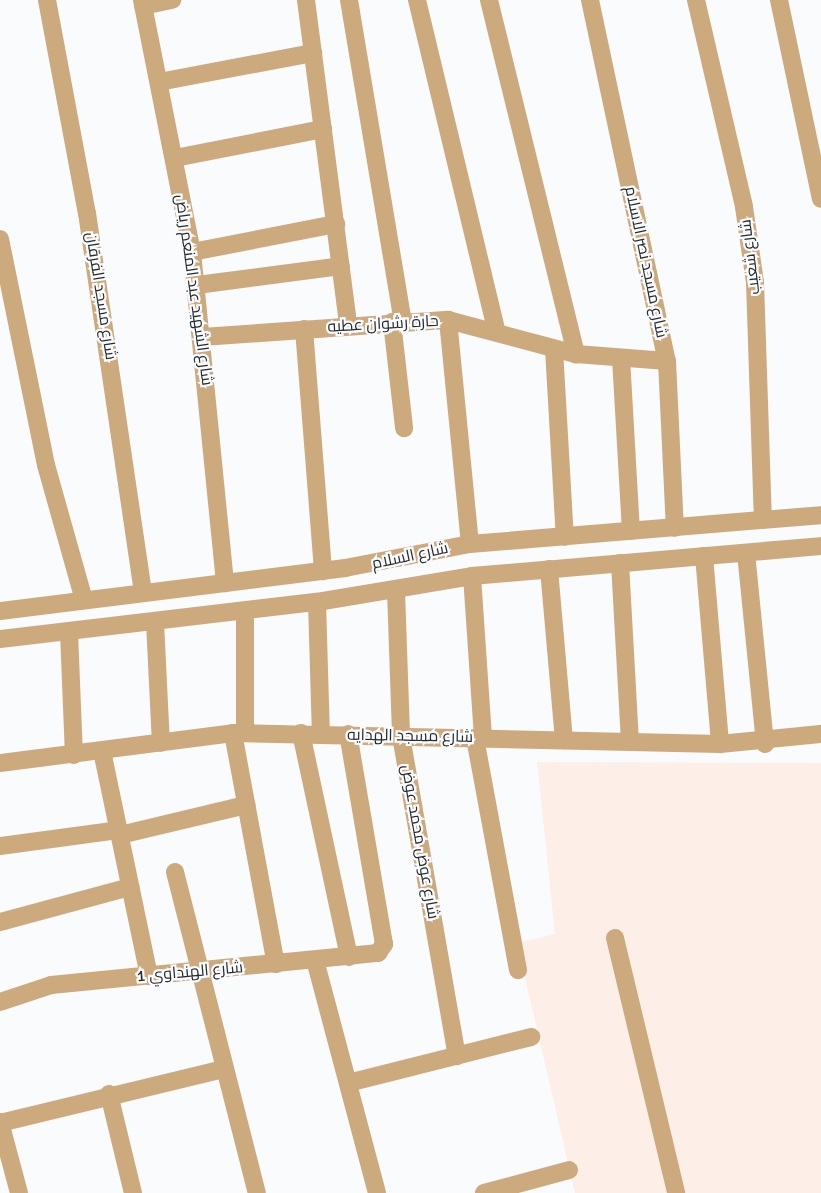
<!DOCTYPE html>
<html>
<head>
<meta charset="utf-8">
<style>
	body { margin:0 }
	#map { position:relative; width:821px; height:1193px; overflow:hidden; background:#f9fbfd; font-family:Signika,Cairo,sans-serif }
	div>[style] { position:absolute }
	.industrial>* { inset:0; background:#fdeee8 }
	.minor>* { height:18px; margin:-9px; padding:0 9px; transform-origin:9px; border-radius:9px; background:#ccaa7d }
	span { translate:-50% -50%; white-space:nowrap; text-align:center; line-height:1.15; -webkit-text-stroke:4.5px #f9fbfd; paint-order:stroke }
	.street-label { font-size:16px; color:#272b2e }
</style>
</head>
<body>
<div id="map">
	<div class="industrial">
		<div style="clip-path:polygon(537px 762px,821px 763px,821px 1193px,575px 1193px,517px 943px,555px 934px)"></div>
	</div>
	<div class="minor">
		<div style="left:47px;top:0;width:217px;rotate:79.4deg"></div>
		<div style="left:87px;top:213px;width:384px;rotate:81.6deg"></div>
		<div style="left:142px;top:0;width:257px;rotate:78.8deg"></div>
		<div style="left:192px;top:252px;width:333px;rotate:84.3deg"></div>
		<div style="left:306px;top:0;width:328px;rotate:82.6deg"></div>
		<div style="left:349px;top:0;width:326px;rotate:80.5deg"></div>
		<div style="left:417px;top:0;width:339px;rotate:76.5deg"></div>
		<div style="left:489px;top:0;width:365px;rotate:76.2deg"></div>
		<div style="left:590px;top:0;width:369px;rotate:78deg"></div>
		<div style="left:667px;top:361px;width:167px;rotate:87.3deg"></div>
		<div style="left:696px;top:0;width:212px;rotate:76.9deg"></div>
		<div style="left:744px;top:207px;width:76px;rotate:81.7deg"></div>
		<div style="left:755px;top:282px;width:238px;rotate:88.1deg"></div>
		<div style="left:779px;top:0;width:203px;rotate:78.1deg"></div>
		<div style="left:143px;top:6px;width:30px;rotate:-12deg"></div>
		<div style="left:159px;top:82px;width:157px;rotate:-10.7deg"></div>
		<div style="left:175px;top:158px;width:151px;rotate:-11.1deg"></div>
		<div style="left:0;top:239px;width:231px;rotate:78.5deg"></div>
		<div style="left:46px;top:465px;width:140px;rotate:74.3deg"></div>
		<div style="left:192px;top:252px;width:147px;rotate:-11deg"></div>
		<div style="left:197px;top:285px;width:145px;rotate:-7.5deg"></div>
		<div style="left:448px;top:320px;width:225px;rotate:84.4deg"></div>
		<div style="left:392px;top:322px;width:107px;rotate:83.5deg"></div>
		<div style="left:304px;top:329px;width:243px;rotate:85.5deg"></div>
		<div style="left:202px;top:337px;width:247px;rotate:-4deg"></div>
		<div style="left:448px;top:320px;width:132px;rotate:14.9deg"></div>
		<div style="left:576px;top:354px;width:91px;rotate:4.4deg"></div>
		<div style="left:554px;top:349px;width:188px;rotate:86.7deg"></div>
		<div style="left:621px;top:358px;width:173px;rotate:86.7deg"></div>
		<div style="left:746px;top:553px;width:192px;rotate:84.3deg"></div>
		<div style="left:704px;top:556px;width:189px;rotate:85.1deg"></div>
		<div style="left:620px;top:563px;width:179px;rotate:86.8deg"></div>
		<div style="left:549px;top:569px;width:172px;rotate:85deg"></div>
		<div style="left:472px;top:576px;width:162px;rotate:86.1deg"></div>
		<div style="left:396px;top:591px;width:145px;rotate:88deg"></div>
		<div style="left:401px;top:736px;width:325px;rotate:80.1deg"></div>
		<div style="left:317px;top:602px;width:131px;rotate:88.3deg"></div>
		<div style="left:0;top:611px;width:348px;rotate:-7.1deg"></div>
		<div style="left:345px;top:568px;width:127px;rotate:-10.9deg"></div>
		<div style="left:470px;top:544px;width:352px;rotate:-4.7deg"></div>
		<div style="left:245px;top:611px;width:122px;rotate:90deg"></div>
		<div style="left:155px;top:622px;width:121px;rotate:87.2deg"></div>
		<div style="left:69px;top:632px;width:123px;rotate:87.7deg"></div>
		<div style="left:0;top:639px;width:319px;rotate:-6.7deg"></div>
		<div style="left:317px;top:602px;width:157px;rotate:-9.5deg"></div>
		<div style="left:472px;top:576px;width:350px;rotate:-4.9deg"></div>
		<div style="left:233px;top:733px;width:235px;rotate:79.5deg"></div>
		<div style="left:301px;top:733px;width:229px;rotate:77.9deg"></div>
		<div style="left:475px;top:738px;width:236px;rotate:79.5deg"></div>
		<div style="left:102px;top:751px;width:230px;rotate:78.2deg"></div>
		<div style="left:0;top:763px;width:235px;rotate:-7.3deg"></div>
		<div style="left:233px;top:733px;width:487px;rotate:1.3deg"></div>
		<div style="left:720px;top:744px;width:101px;rotate:-5.7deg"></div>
		<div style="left:120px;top:835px;width:130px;rotate:-13.4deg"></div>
		<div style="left:0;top:846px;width:119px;rotate:-7.7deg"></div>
		<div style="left:175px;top:872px;width:331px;rotate:75.7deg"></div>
		<div style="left:0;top:922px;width:135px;rotate:-15.1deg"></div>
		<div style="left:615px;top:938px;width:262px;rotate:76.5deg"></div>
		<div style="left:315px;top:960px;width:241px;rotate:75.1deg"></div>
		<div style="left:0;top:1002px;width:54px;rotate:-18.4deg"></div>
		<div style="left:51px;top:985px;width:329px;rotate:-5.6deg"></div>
		<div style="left:378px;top:953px;width:11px;rotate:-56deg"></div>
		<div style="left:384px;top:944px;width:213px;rotate:-99.7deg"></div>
		<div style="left:348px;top:1083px;width:189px;rotate:-14.1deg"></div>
		<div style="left:109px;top:1094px;width:102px;rotate:76.4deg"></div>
		<div style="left:0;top:1122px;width:73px;rotate:75deg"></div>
		<div style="left:0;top:1123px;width:229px;rotate:-13.6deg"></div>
		<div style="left:484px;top:1193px;width:88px;rotate:-15.1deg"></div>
	</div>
	<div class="street-label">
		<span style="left:750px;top:257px;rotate:-97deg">شارع شعيب</span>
		<span style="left:646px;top:262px;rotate:78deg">شارع مسجد نصر الاسلام</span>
		<span style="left:194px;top:290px;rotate:82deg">شارع الشهيد عبد المنعم رياض</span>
		<span style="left:101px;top:296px;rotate:81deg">شارع مسجد الفرقان</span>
		<span style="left:383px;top:324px;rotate:-3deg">حارة رشوان عطيه</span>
		<span style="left:410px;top:556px;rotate:-12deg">شارع السلام</span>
		<span style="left:410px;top:736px;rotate:1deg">شارع مسجد الهدايه</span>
		<span style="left:420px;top:842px;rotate:80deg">شارع عوض محمد عوض</span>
		<span style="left:190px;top:972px;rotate:-5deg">شارع الهنداوي 1</span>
	</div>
</div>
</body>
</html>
